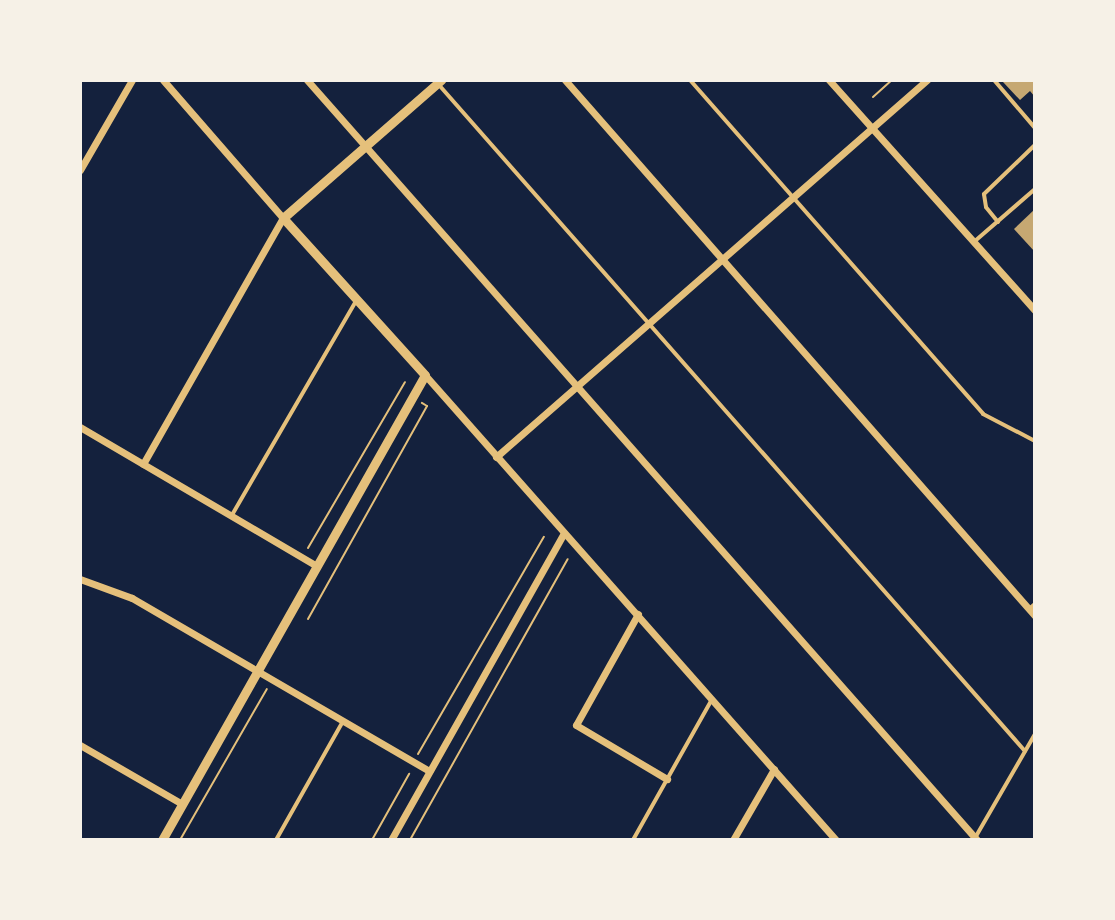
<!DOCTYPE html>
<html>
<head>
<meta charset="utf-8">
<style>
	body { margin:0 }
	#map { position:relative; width:1115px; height:920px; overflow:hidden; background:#14213d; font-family:"Playfair Display",serif }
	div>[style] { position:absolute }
	.building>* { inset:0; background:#c6a872 }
	.path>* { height:2px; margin:-1px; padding:0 1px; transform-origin:1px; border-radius:1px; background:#e5c07b }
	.service>* { height:4px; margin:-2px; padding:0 2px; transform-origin:2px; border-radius:2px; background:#e5c07b }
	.minor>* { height:7px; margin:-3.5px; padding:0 3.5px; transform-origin:3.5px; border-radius:3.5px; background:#e5c07b }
	.tertiary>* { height:9px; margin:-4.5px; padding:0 4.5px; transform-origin:4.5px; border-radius:4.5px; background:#e5c07b }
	span { translate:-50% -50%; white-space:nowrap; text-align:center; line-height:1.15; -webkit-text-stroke:8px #f6f1e7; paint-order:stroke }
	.frame { position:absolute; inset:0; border:82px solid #f6f1e7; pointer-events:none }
</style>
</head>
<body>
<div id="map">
	<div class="building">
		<div style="clip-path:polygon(1035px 80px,1035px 97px,1030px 91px,1020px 100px,1003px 82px)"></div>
		<div style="clip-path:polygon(1035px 209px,1035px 252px,1014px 229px)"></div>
	</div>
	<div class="path">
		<div style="left:873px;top:97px;width:25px;rotate:-42deg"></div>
		<div style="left:308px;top:548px;width:192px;rotate:-59.7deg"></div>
		<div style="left:308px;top:619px;width:244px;rotate:-60.8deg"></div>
		<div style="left:427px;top:406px;width:6px;rotate:-149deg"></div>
		<div style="left:418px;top:754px;width:251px;rotate:-59.9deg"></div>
		<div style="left:180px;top:840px;width:174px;rotate:-60.1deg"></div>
		<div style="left:372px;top:840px;width:76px;rotate:-60.7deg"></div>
		<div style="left:410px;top:840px;width:322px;rotate:-60.7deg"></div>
	</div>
	<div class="service">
		<div style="left:690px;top:80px;width:444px;rotate:48.7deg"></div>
		<div style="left:983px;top:414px;width:59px;rotate:27.4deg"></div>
		<div style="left:994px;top:80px;width:63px;rotate:49.5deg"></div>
		<div style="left:439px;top:85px;width:887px;rotate:48.66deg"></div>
		<div style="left:998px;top:222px;width:19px;rotate:-129deg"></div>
		<div style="left:986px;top:207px;width:13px;rotate:-99deg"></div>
		<div style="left:984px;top:194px;width:71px;rotate:-43.9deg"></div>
		<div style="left:975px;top:241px;width:79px;rotate:-40.9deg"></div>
		<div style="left:232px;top:515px;width:247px;rotate:-59.9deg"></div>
		<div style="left:1029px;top:609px;width:8px;rotate:-40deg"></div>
		<div style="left:975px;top:838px;width:120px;rotate:-60deg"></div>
		<div style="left:276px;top:840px;width:137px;rotate:-60.6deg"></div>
		<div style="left:633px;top:840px;width:162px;rotate:-60.7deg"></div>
	</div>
	<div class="minor">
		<div style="left:307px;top:80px;width:1013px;rotate:48.6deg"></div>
		<div style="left:565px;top:80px;width:713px;rotate:48.75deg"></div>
		<div style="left:829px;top:80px;width:309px;rotate:48.2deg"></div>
		<div style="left:80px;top:170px;width:104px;rotate:-60deg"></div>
		<div style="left:425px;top:375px;width:621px;rotate:48.53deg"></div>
		<div style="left:80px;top:427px;width:275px;rotate:30.4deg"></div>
		<div style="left:496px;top:457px;width:573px;rotate:-41.18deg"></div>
		<div style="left:143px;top:464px;width:283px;rotate:-60.4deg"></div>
		<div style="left:283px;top:218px;width:183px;rotate:-131deg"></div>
		<div style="left:80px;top:579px;width:55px;rotate:20.1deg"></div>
		<div style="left:132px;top:598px;width:344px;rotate:30.2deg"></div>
		<div style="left:638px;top:614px;width:127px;rotate:119.2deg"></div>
		<div style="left:576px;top:725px;width:106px;rotate:30.7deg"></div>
		<div style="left:80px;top:745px;width:118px;rotate:30deg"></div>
		<div style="left:391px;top:840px;width:352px;rotate:-60.6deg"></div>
		<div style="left:733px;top:840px;width:82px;rotate:-60deg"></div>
	</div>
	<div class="tertiary">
		<div style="left:162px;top:840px;width:534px;rotate:-60.51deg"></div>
		<div style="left:425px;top:375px;width:212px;rotate:-132.1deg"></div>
		<div style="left:283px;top:218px;width:210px;rotate:-41.1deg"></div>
	</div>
	<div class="frame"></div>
</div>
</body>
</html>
